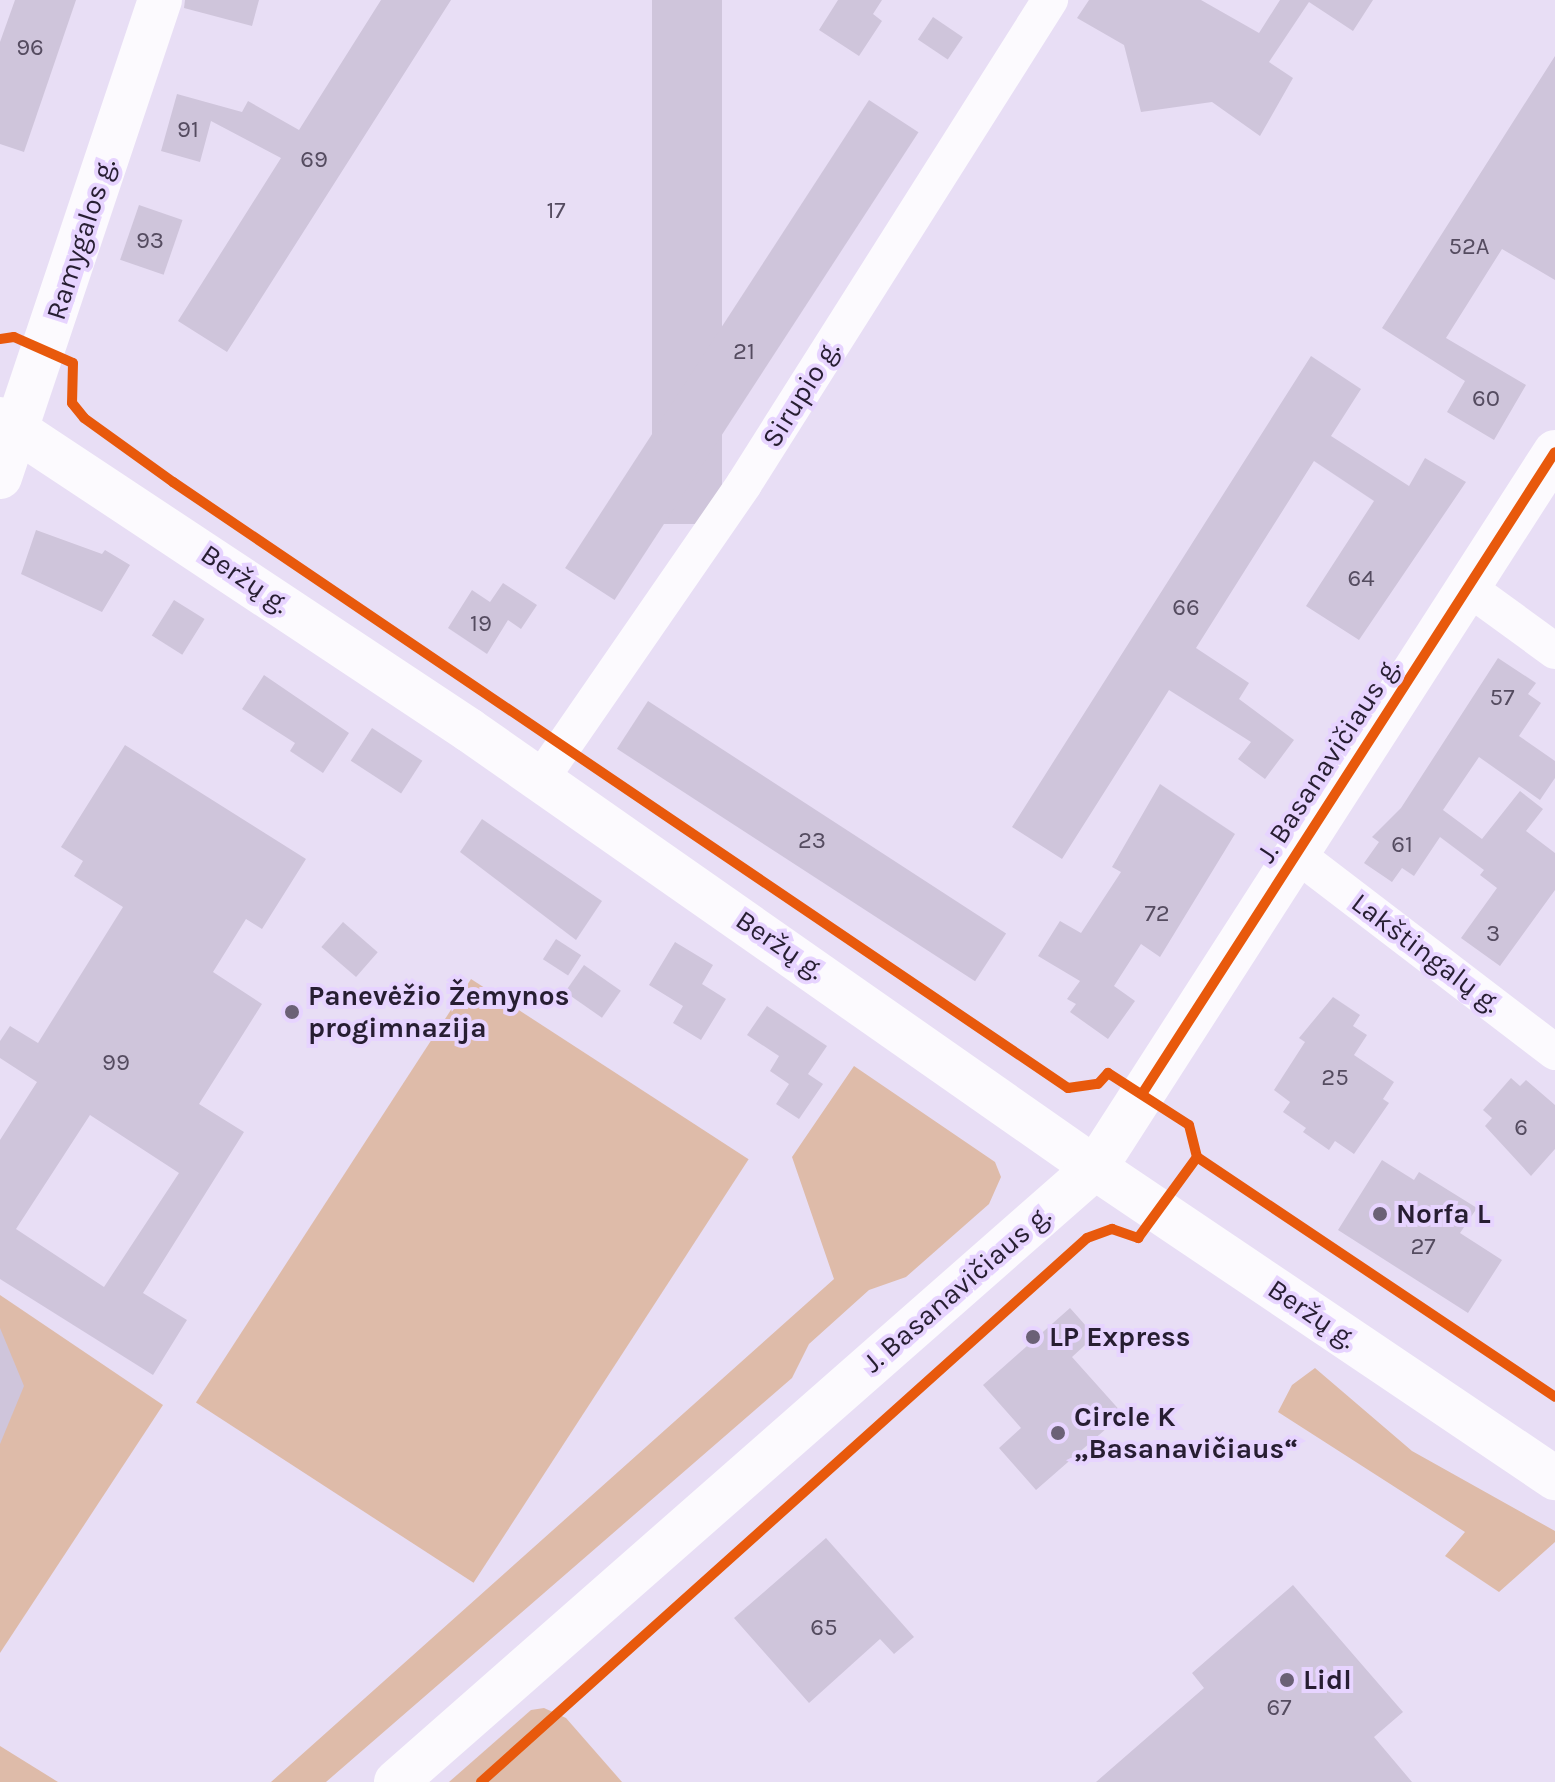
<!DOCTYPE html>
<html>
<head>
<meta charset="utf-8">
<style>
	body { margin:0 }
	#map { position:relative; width:1555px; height:1782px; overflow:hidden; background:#e8def5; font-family:Karla,sans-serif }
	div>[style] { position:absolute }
	.green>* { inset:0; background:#debba9; transform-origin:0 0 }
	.building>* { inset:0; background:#cfc5db; transform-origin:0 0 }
	.minor>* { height:36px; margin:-18px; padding:0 18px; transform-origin:18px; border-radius:18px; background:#fcfafe }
	.major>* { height:44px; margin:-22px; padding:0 22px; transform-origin:22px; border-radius:22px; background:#fcfafe }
	.highway>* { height:44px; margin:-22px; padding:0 22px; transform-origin:22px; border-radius:22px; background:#fcfafe }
	.cycleway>* { height:10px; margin:-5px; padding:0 5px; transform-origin:5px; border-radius:5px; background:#e8590c }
	.dots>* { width:22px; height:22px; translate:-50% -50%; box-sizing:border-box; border:4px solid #e7d4ff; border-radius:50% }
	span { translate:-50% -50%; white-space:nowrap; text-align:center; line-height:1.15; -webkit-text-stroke:8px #e7d4ff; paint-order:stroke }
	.number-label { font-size:24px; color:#554c60 }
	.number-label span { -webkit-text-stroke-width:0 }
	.street-label { font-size:28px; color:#271e32 }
	.poi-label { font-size:28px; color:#271e32; font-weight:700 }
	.left { translate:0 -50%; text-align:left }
</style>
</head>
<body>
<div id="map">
	<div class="green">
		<div style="left:471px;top:979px;width:331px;height:505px;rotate:33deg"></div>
		<div style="clip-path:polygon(854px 1066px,995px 1162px,1001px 1177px,989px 1204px,906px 1277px,869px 1290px,809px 1344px,792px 1378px,326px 1782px,271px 1782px,834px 1279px,792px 1157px)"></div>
		<div style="clip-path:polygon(0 1295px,163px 1405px,0 1653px)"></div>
		<div style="clip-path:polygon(1315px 1368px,1412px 1451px,1555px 1531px,1555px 1542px,1499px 1592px,1445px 1556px,1465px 1532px,1278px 1412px,1292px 1385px)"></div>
		<div style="clip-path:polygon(544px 1708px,566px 1718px,622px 1782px,449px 1782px,531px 1710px)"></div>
		<div style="clip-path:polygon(0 1746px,58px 1782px,0 1782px)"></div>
	</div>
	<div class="building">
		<div style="clip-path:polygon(15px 0,76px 0,24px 152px,0 144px,0 42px)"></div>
		<div style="clip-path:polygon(185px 0,259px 0,252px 26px,184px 8px)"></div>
		<div style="clip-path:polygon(381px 0,451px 0,227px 352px,178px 321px,281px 158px,211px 121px,200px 162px,161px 151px,177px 94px,242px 112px,248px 101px,299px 130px)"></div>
		<div style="left:652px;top:0;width:70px;height:524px"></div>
		<div style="clip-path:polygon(838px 0,882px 0,873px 14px,882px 21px,859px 56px,819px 30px)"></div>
		<div style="clip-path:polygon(1089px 0,1201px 0,1259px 33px,1280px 0,1373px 0,1353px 31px,1309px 2px,1269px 62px,1293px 78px,1260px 136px,1212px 102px,1141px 112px,1124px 45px,1077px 18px)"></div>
		<div style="left:933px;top:17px;width:36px;height:27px;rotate:34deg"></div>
		<div style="clip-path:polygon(1555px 56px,1555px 280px,1502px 249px,1446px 338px,1526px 385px,1494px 440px,1447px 412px,1465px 381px,1382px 328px)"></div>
		<div style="left:869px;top:100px;width:59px;height:558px;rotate:33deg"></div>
		<div style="left:139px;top:205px;width:46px;height:58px;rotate:19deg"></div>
		<div style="clip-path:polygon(1311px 356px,1361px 389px,1331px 436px,1409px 486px,1425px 458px,1466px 482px,1359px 640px,1306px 606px,1374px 501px,1314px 461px,1196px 648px,1249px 683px,1239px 699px,1294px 740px,1265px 779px,1238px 759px,1251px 742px,1169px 690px,1062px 859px,1012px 827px)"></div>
		<div style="clip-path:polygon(36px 530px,102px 554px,105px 550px,130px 565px,102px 612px,21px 574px)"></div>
		<div style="clip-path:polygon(503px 583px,537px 605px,521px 629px,508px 620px,487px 654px,448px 628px,472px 590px,490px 602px)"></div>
		<div style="left:174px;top:600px;width:36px;height:42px;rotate:32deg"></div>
		<div style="clip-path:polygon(1498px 658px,1536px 683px,1528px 694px,1541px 703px,1519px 736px,1555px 761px,1555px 778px,1540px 800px,1479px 757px,1443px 810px,1482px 839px,1520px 791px,1543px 809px,1526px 831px,1555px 853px,1555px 890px,1500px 966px,1461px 938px,1497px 888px,1480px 875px,1484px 870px,1440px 837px,1414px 876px,1402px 868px,1392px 882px,1364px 863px,1379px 842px,1372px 837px,1401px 808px)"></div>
		<div style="clip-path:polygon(264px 675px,349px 733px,323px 773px,290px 751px,295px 743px,242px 709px)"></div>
		<div style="left:648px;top:701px;width:427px;height:57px;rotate:33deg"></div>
		<div style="left:372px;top:728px;width:60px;height:39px;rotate:33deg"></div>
		<div style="clip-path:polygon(evenodd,125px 745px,306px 859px,262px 929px,246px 919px,213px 972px,262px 1004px,199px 1104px,244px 1132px,143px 1293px,187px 1320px,153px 1375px,0 1279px,0 1140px,37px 1082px,0 1058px,0 1041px,10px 1026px,38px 1043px,123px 907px,74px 876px,83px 861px,61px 847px,125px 745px,90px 1115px,179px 1173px,104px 1287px,16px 1229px,90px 1115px)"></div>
		<div style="clip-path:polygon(1160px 784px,1235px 834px,1160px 957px,1141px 944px,1114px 986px,1135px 1001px,1108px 1039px,1070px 1012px,1076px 1004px,1067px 999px,1080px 981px,1038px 956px,1060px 921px,1081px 933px,1121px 872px,1112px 867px)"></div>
		<div style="clip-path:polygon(482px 819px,602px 901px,576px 940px,460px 852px)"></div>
		<div style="left:343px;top:922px;width:46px;height:33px;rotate:41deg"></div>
		<div style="left:556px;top:939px;width:30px;height:24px;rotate:33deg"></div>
		<div style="clip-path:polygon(675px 942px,713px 965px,702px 984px,726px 999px,701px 1040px,673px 1023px,683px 1006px,649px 985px)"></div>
		<div style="left:584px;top:965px;width:45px;height:33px;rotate:35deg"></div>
		<div style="clip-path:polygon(1333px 997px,1360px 1015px,1353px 1026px,1367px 1035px,1354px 1055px,1394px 1082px,1383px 1099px,1389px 1103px,1354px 1154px,1335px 1141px,1329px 1150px,1303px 1132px,1306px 1128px,1283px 1112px,1290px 1102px,1274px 1090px,1305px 1042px,1299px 1038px)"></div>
		<div style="clip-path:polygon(767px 1006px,827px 1046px,808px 1074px,823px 1084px,799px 1119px,776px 1104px,789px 1084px,770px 1071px,779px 1056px,747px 1035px)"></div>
		<div style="clip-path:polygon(1511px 1078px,1520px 1086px,1526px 1080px,1555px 1105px,1555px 1149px,1531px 1176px,1485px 1126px,1492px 1118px,1483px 1110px)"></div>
		<div style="clip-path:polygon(1382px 1160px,1414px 1180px,1419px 1172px,1477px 1208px,1460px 1233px,1502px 1260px,1468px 1313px,1338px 1230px)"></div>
		<div style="clip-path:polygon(1070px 1308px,1095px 1336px,1072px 1357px,1123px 1414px,1036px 1490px,999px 1448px,1021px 1428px,983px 1385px)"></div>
		<div style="clip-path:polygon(0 1328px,24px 1386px,0 1444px)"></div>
		<div style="clip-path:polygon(826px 1538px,914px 1637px,894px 1654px,880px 1639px,809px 1703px,734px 1618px)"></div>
		<div style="clip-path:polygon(1293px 1585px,1403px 1712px,1374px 1737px,1412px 1782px,1096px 1782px,1204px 1688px,1192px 1673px)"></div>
	</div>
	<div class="minor">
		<div style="left:1467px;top:587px;width:109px;rotate:36deg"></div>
		<div style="left:540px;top:780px;width:359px;rotate:-55.4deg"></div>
		<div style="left:744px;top:484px;width:573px;rotate:-57.7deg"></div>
		<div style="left:1296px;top:854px;width:326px;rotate:37.4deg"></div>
	</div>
	<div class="major">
		<div style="left:0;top:419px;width:563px;rotate:33.55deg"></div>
		<div style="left:469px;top:730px;width:764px;rotate:34.98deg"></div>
		<div style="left:1095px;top:1168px;width:555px;rotate:33.98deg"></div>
		<div style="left:0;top:477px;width:503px;rotate:-71.46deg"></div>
	</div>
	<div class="highway">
		<div style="left:396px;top:1782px;width:930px;rotate:-41.3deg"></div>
		<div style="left:1095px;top:1168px;width:851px;rotate:-57.28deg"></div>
	</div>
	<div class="cycleway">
		<div style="left:0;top:339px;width:14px;rotate:-8deg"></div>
		<div style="left:14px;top:337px;width:64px;rotate:23.8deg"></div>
		<div style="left:73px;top:363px;width:40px;rotate:91.4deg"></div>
		<div style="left:72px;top:403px;width:19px;rotate:51deg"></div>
		<div style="left:84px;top:418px;width:110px;rotate:35.7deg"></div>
		<div style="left:173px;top:482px;width:1081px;rotate:34.1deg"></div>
		<div style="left:1068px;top:1088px;width:30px;rotate:-8deg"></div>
		<div style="left:1098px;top:1084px;width:15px;rotate:-48deg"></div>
		<div style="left:1108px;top:1073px;width:96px;rotate:32.7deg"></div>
		<div style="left:1189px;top:1125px;width:33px;rotate:76deg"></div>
		<div style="left:1197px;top:1157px;width:431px;rotate:33.8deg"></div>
		<div style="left:1142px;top:1094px;width:763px;rotate:-57.25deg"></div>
		<div style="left:481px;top:1782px;width:814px;rotate:-41.91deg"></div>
		<div style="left:1087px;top:1238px;width:27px;rotate:-20deg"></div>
		<div style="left:1112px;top:1229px;width:28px;rotate:19deg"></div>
		<div style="left:1138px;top:1238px;width:100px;rotate:-53.9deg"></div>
	</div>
	<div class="dots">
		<div style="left:292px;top:1012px;background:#6b6176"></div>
		<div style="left:1380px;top:1214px;background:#6b6176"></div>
		<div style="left:1033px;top:1337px;background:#6b6176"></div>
		<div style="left:1058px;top:1433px;background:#6b6176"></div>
		<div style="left:1287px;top:1680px;background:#6b6176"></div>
	</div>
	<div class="number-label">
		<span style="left:30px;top:48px">96</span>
		<span style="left:188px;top:130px">91</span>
		<span style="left:314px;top:160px">69</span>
		<span style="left:556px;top:211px">17</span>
		<span style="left:150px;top:241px">93</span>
		<span style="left:1469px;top:247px">52A</span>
		<span style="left:744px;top:352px">21</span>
		<span style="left:1486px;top:399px">60</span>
		<span style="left:1361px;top:579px">64</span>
		<span style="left:1186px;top:608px">66</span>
		<span style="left:481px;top:624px">19</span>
		<span style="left:1502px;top:698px">57</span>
		<span style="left:812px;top:841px">23</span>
		<span style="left:1402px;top:845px">61</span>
		<span style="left:1157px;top:914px">72</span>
		<span style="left:1493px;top:934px">3</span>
		<span style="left:116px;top:1063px">99</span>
		<span style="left:1335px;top:1078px">25</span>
		<span style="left:1521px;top:1128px">6</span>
		<span style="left:1423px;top:1247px">27</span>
		<span style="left:824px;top:1628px">65</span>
		<span style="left:1279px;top:1708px">67</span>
	</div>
	<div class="street-label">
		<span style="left:81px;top:239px;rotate:-72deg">Ramygalos g.</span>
		<span style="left:801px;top:394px;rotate:-58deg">Sirupio g.</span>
		<span style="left:245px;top:579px;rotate:34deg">Beržų g.</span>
		<span style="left:1328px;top:760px;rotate:-57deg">J. Basanavičiaus g.</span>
		<span style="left:780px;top:945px;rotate:34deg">Beržų g.</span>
		<span style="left:1426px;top:953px;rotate:37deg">Lakštingalų g.</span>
		<span style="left:957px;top:1289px;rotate:-41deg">J. Basanavičiaus g.</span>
		<span style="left:1312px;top:1314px;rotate:34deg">Beržų g.</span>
	</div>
	<div class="poi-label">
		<span class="left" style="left:308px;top:1012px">Panevėžio Žemynos<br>progimnazija</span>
		<span class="left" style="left:1396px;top:1214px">Norfa L</span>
		<span class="left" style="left:1049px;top:1337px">LP Express</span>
		<span class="left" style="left:1074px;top:1433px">Circle K<br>„Basanavičiaus“</span>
		<span class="left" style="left:1303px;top:1680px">Lidl</span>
	</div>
</div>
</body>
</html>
